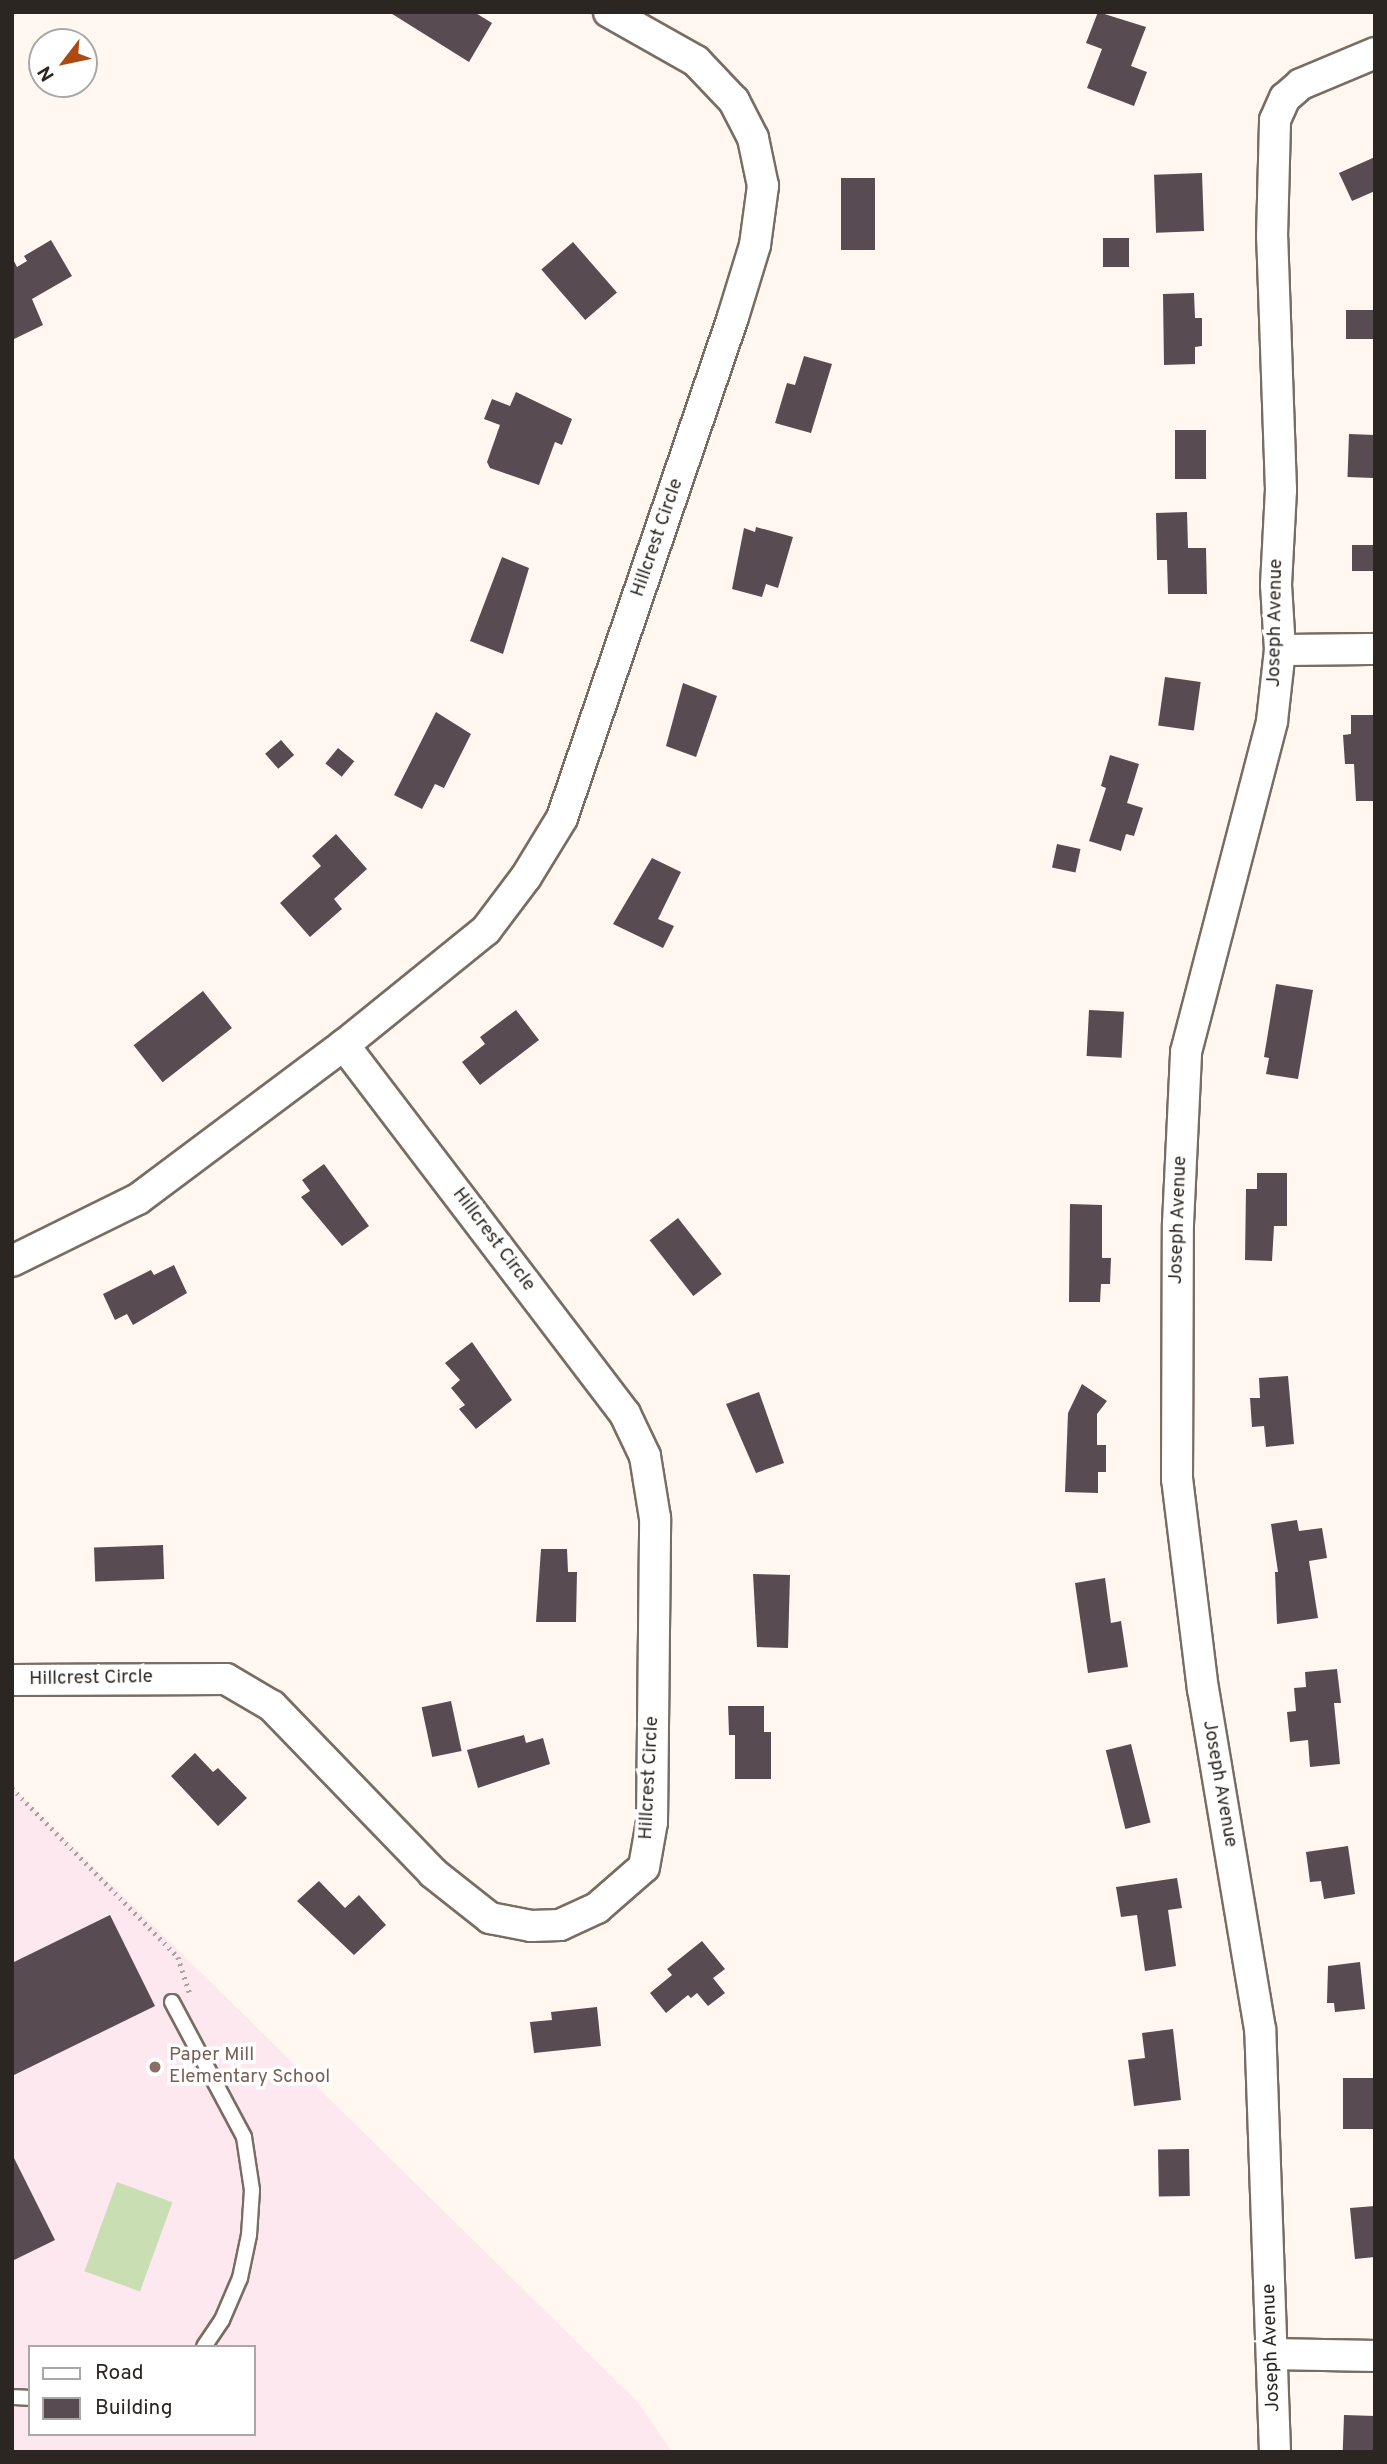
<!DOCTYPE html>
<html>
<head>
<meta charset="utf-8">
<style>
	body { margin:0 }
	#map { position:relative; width:1387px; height:2464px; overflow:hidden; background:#fff7f0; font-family:Overpass,sans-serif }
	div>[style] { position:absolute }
	.education>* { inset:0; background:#fde8ef }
	.green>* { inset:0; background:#c9deb2; transform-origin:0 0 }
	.building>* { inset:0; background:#584b52; transform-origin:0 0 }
	.path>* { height:4.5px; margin-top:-2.25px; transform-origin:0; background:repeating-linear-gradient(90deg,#aba49e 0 2px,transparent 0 7px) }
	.roads { filter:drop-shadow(2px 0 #786d63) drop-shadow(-2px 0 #786d63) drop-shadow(0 2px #786d63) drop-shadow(0 -2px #786d63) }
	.service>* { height:14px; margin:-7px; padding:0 7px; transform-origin:7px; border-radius:7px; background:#fff }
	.minor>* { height:30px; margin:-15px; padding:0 15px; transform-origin:15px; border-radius:15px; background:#fff }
	.dots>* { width:19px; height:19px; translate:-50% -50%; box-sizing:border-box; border:4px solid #fff; border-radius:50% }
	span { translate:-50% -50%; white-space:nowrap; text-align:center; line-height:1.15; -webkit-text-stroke:7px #fff; paint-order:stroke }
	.street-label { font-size:19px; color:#2b2622 }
	.education-label { font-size:19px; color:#785e54 }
	.left { translate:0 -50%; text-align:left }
	.frame { position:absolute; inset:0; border:14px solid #2b2622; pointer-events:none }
	.legend { position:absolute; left:28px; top:2345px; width:228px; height:91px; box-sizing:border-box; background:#fff; border:2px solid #aaa8a7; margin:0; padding:9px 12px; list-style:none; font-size:21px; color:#2b2622 }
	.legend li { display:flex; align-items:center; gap:14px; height:35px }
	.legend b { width:35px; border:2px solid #aaa8a7 }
	.north { position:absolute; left:28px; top:28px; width:70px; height:70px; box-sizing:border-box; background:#fff; border:2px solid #aaa8a7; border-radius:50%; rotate:238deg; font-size:19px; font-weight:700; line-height:28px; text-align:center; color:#2b2622 }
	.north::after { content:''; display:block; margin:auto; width:24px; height:32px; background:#ac4a11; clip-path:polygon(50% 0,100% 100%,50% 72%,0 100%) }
</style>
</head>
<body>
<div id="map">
	<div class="education">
		<div style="clip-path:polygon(evenodd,12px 1787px,638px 2402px,672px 2452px,12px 2452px,12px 1787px,30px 2347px,254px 2347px,254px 2434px,30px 2434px,30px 2347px)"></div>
	</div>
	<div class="green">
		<div style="left:117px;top:2182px;width:59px;height:95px;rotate:20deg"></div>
	</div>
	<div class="building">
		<div style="clip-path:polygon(389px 12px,474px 12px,492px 23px,469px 62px)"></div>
		<div style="clip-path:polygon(1098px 12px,1146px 27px,1131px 66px,1147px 72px,1134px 106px,1087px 88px,1102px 49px,1086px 43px)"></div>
		<div style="clip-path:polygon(1375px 157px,1375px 191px,1352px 201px,1339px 173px)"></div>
		<div style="left:1202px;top:173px;width:58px;height:48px;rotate:88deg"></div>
		<div style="left:841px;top:178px;width:34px;height:72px"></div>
		<div style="left:1103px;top:238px;width:26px;height:29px"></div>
		<div style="clip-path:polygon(51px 240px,72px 276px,32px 299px,43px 325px,12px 340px,12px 257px,17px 267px,27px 261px,24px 256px)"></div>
		<div style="left:573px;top:242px;width:67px;height:42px;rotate:49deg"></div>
		<div style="clip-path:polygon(1194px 293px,1195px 318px,1202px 318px,1202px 346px,1195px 347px,1195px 364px,1164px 365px,1163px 294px)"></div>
		<div style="left:1374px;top:310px;width:29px;height:28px;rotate:90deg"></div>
		<div style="clip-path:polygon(804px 356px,832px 364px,811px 433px,775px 423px,787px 383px,795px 385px)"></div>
		<div style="clip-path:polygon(516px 392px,572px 419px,562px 445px,555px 442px,539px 485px,490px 468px,487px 462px,500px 425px,484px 419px,492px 399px,510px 406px)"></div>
		<div style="left:1175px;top:430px;width:31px;height:49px"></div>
		<div style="left:1349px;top:434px;width:26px;height:43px;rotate:2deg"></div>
		<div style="clip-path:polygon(1187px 512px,1188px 548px,1206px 548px,1207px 594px,1168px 594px,1167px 560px,1157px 560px,1156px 513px)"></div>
		<div style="clip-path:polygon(756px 527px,793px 537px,778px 588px,766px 584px,762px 597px,732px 589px,744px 528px,755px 532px)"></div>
		<div style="left:1352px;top:545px;width:23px;height:26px"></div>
		<div style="clip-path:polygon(502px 557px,529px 568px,503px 654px,470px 641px)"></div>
		<div style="left:1165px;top:677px;width:36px;height:49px;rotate:8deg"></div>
		<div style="clip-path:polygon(683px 683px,717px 696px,696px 757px,666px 746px)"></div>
		<div style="clip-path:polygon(436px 712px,471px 734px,444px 788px,435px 784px,422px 809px,394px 795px)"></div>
		<div style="clip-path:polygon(1351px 715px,1375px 715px,1375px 801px,1356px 801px,1354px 764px,1345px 764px,1343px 735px,1351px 734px)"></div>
		<div style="left:281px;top:740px;width:20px;height:21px;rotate:49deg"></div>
		<div style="left:338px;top:748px;width:21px;height:20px;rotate:39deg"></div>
		<div style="clip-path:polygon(1110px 755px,1139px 764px,1127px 803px,1143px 808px,1134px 836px,1126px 834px,1121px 851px,1089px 841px,1106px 788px,1101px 786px)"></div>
		<div style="clip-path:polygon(336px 834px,367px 869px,334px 899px,342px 909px,310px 937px,280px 903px,321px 866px,312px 856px)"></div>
		<div style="left:1057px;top:844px;width:24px;height:24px;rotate:12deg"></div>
		<div style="clip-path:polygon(652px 858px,681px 872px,658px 919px,674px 926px,663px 948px,613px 924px)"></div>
		<div style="clip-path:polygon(1276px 984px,1313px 990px,1298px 1079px,1266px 1074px,1269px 1058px,1264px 1057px)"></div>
		<div style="left:203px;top:991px;width:47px;height:88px;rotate:52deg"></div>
		<div style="clip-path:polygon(516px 1010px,539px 1040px,480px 1085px,462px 1062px,485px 1044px,480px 1037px)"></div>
		<div style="left:1089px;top:1010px;width:35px;height:46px;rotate:3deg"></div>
		<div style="clip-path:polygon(324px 1164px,369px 1226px,342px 1246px,301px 1197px,310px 1191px,302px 1180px)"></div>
		<div style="clip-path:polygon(1257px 1173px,1287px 1173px,1287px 1226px,1274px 1226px,1272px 1261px,1245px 1260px,1246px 1189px,1257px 1189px)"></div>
		<div style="clip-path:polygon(1070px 1204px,1102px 1205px,1102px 1258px,1111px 1258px,1110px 1284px,1101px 1284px,1100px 1302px,1069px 1302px)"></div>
		<div style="left:678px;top:1218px;width:71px;height:36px;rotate:52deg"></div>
		<div style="clip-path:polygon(174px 1265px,187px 1293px,133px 1325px,127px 1314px,115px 1320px,103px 1294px,151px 1270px,154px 1275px)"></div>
		<div style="clip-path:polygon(472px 1342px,512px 1400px,476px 1429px,459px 1409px,465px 1405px,451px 1388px,460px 1380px,445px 1363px)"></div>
		<div style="clip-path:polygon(1288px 1376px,1294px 1444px,1266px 1447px,1264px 1426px,1252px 1427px,1250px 1398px,1260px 1398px,1259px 1378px)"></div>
		<div style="clip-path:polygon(1082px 1384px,1107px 1401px,1097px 1414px,1097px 1445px,1106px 1445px,1106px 1472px,1098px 1472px,1098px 1493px,1065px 1492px,1068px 1413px)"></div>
		<div style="clip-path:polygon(759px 1392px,784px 1463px,756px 1473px,726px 1404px)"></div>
		<div style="clip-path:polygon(1297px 1520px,1299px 1531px,1322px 1528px,1327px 1558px,1309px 1561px,1318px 1618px,1277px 1624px,1275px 1572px,1278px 1572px,1271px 1524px)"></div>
		<div style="left:163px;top:1545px;width:34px;height:69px;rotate:88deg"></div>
		<div style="clip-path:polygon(541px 1549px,567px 1549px,568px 1572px,577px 1572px,576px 1622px,536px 1622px)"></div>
		<div style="clip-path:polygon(753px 1574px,790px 1575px,788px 1648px,757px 1647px)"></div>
		<div style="clip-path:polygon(1105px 1578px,1111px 1623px,1121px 1621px,1128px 1667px,1088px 1673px,1075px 1583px)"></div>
		<div style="clip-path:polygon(1337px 1669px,1341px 1703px,1334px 1703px,1340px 1764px,1310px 1767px,1308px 1740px,1290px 1742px,1287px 1712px,1296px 1711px,1294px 1688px,1306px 1687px,1305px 1672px)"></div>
		<div style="left:451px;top:1701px;width:51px;height:30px;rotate:78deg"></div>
		<div style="clip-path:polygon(728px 1706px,764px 1706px,764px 1732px,771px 1732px,771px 1779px,735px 1779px,735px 1735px,729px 1735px)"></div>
		<div style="clip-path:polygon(524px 1735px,526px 1743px,543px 1738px,550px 1764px,478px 1788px,467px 1750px)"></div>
		<div style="left:1131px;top:1744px;width:81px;height:26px;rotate:76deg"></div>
		<div style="clip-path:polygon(195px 1753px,213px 1772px,218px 1768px,247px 1798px,218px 1826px,171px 1776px)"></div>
		<div style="clip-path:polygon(1348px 1846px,1355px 1894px,1324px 1899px,1321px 1881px,1310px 1882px,1306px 1852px)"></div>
		<div style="clip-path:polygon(1177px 1878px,1182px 1908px,1168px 1910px,1176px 1966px,1145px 1971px,1137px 1915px,1121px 1917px,1116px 1887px)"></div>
		<div style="clip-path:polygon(319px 1881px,345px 1908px,359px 1895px,386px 1925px,354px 1955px,297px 1901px)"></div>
		<div style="clip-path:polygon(110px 1915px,155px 2006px,12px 2076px,12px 1963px)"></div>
		<div style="clip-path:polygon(702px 1941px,725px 1969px,713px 1978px,725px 1993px,708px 2006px,697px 1993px,691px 1998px,688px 1995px,666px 2013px,650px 1993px,672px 1975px,667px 1969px)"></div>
		<div style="clip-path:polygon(1360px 1962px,1365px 2009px,1335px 2012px,1334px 2003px,1327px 2003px,1328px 1966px)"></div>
		<div style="clip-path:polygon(597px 2007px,601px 2046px,534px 2053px,530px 2022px,552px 2020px,551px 2012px)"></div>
		<div style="clip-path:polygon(1173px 2029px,1181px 2100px,1134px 2106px,1128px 2060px,1145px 2058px,1142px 2033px)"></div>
		<div style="left:1375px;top:2078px;width:51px;height:32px;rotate:90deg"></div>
		<div style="left:1189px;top:2149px;width:47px;height:31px;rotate:89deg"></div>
		<div style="clip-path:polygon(12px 2154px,55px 2240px,12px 2261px)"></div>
		<div style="clip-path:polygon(1375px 2206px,1375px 2257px,1355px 2259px,1350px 2208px)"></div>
		<div style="left:1344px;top:2415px;width:31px;height:37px;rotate:2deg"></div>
	</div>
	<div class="path">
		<div style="left:12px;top:1788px;width:237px;rotate:45.5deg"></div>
		<div style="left:178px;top:1957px;width:40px;rotate:72deg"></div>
	</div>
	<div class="roads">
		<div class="service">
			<div style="left:172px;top:2002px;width:153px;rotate:61.9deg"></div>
			<div style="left:244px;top:2137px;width:54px;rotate:81.4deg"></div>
			<div style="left:252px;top:2190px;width:45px;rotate:93.8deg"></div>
			<div style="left:249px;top:2235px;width:44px;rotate:101.8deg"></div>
			<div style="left:240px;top:2278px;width:46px;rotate:113.2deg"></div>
			<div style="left:222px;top:2320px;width:32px;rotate:124deg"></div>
			<div style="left:12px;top:2397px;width:18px;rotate:3deg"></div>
		</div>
		<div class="minor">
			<div style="left:1280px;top:650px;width:95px;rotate:-0.6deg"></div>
			<div style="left:12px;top:1261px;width:140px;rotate:-26.2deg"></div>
			<div style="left:138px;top:1199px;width:257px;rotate:-36.8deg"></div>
			<div style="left:344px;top:1045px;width:183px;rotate:-39deg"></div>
			<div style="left:486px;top:930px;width:66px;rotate:-53deg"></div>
			<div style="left:526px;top:877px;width:69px;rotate:-58.6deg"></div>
			<div style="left:562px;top:818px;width:529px;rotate:-71.15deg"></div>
			<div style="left:733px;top:317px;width:75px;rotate:-73deg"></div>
			<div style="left:755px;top:245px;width:60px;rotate:-82.3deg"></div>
			<div style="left:763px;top:186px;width:49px;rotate:-101.8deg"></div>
			<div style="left:753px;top:138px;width:42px;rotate:-117.2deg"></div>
			<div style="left:734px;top:101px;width:55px;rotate:-133.5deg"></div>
			<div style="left:696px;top:61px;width:100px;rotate:-150.6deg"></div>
			<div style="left:12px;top:1680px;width:214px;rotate:-0.3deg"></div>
			<div style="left:226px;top:1679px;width:53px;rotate:30.4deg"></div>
			<div style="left:272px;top:1706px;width:232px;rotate:46deg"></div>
			<div style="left:433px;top:1873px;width:73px;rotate:38.3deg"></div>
			<div style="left:490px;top:1918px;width:42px;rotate:11deg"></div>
			<div style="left:531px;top:1926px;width:29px;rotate:-2deg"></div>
			<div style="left:560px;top:1925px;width:41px;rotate:-24.7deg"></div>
			<div style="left:597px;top:1908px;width:62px;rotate:-41.1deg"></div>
			<div style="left:644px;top:1867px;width:46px;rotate:-79.9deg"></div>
			<div style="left:652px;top:1822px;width:304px;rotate:-89.4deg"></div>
			<div style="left:655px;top:1518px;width:63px;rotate:-99.2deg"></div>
			<div style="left:645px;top:1456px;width:47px;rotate:-115.5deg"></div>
			<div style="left:625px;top:1414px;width:464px;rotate:-127.3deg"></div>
			<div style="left:1272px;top:2354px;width:103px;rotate:1.1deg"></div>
			<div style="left:1275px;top:2452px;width:423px;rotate:-92deg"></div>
			<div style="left:1260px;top:2029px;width:344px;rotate:-99.5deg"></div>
			<div style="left:1203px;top:1690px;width:213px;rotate:-97deg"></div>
			<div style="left:1177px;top:1479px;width:255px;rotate:-89.8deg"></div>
			<div style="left:1178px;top:1224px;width:172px;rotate:-87.3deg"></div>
			<div style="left:1186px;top:1052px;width:342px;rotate:-75.4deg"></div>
			<div style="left:1272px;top:721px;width:71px;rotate:-83.6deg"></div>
			<div style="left:1280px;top:650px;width:65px;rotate:-93.5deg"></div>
			<div style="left:1276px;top:585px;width:95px;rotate:-87deg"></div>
			<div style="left:1281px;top:490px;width:253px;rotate:-92deg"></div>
			<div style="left:1272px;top:237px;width:117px;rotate:-88.5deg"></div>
			<div style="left:1275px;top:120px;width:24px;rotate:-66deg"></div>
			<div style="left:1285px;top:98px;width:21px;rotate:-41deg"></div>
			<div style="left:1301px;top:84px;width:80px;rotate:-22.7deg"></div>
		</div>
	</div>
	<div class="dots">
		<div style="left:155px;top:2067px;background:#8d6e63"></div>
	</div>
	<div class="street-label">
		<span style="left:658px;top:538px;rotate:-71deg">Hillcrest Circle</span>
		<span style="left:1276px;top:623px;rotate:-89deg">Joseph Avenue</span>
		<span style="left:1179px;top:1220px;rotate:-88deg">Joseph Avenue</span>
		<span style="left:493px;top:1240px;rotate:53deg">Hillcrest Circle</span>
		<span style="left:91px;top:1679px;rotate:-1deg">Hillcrest Circle</span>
		<span style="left:650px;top:1778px;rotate:-87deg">Hillcrest Circle</span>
		<span style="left:1219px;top:1784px;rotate:80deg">Joseph Avenue</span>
		<span style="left:1272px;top:2348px;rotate:-92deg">Joseph Avenue</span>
	</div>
	<div class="education-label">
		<span class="left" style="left:169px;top:2067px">Paper Mill<br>Elementary School</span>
	</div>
	<div class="frame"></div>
	<ul class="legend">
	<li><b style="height:9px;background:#fff"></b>Road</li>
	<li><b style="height:19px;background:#584b52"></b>Building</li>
	</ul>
	<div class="north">N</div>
</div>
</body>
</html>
